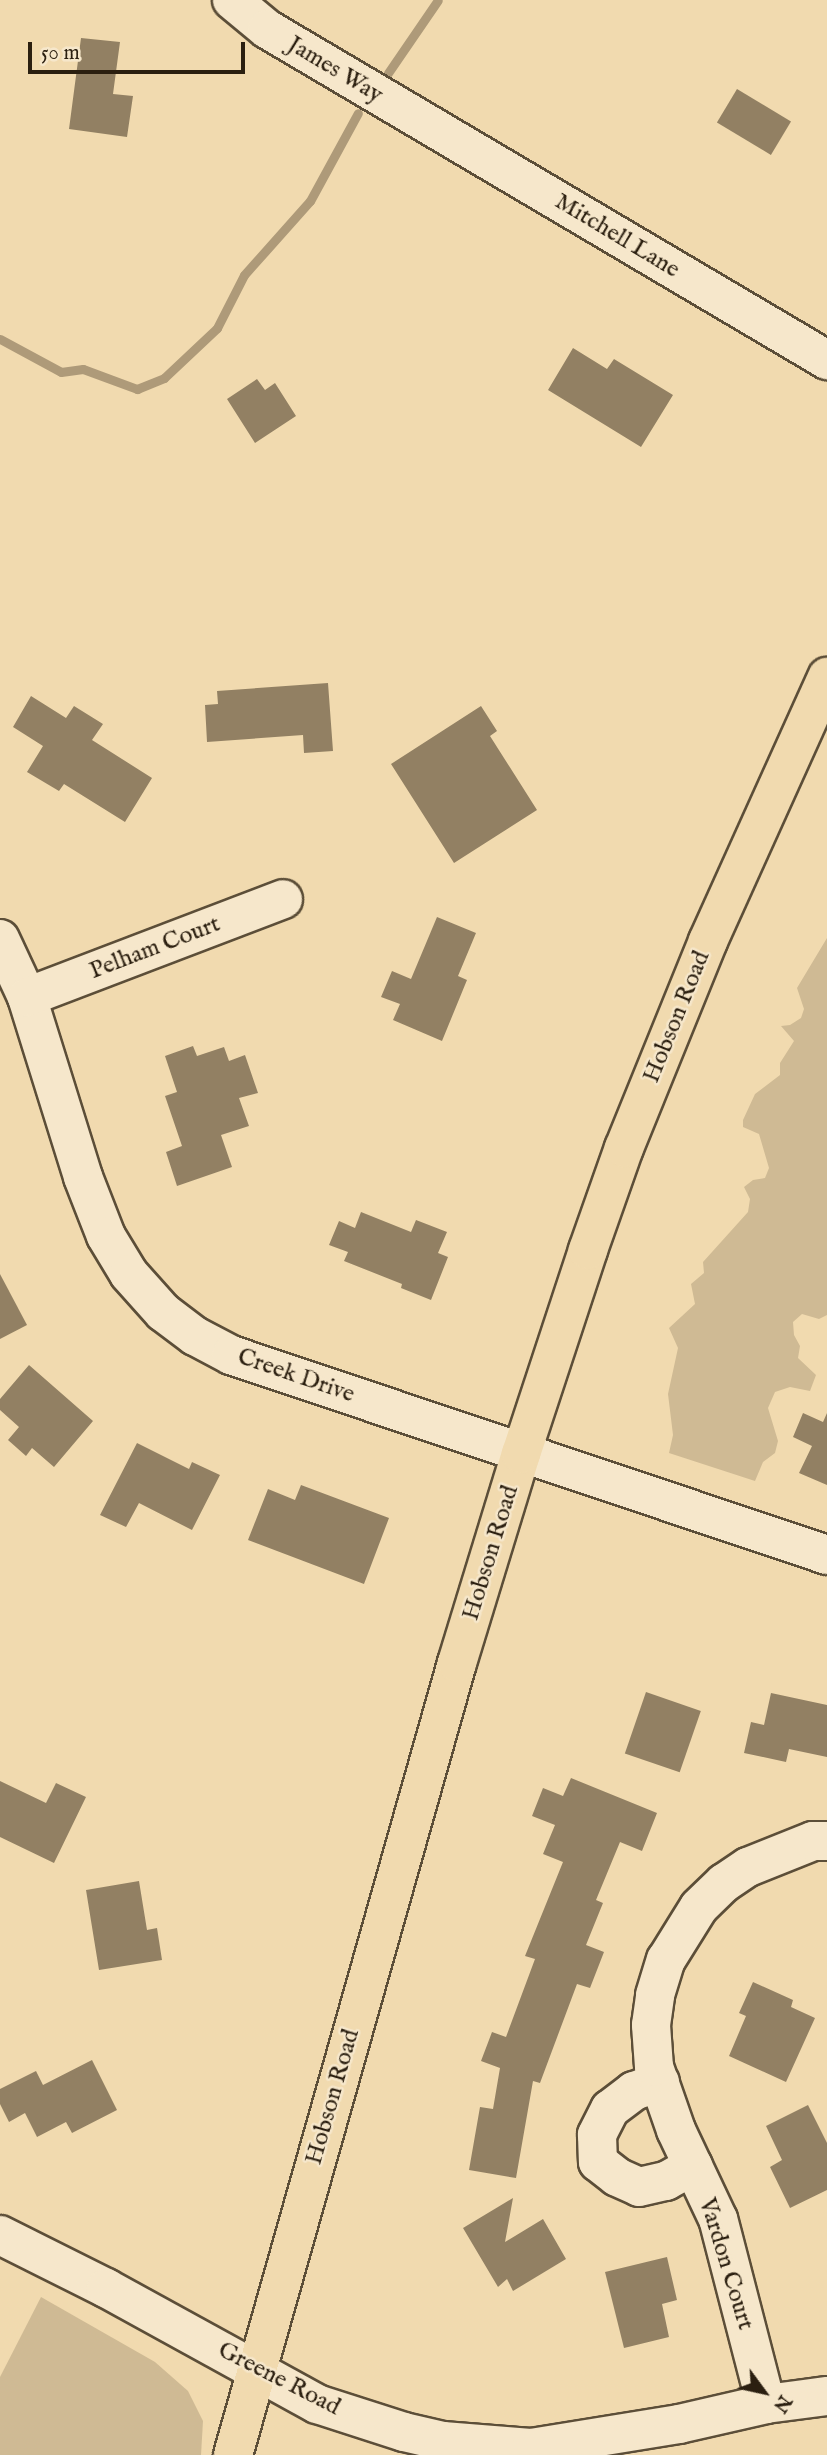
<!DOCTYPE html>
<html>
<head>
<meta charset="utf-8">
<style>
	body { margin:0 }
	#map { position:relative; width:827px; height:2455px; overflow:hidden; background:#f1daaf; font-family:"IM FELL English",serif }
	div>[style] { position:absolute }
	.green>* { inset:0; background:#cfba94 }
	.stream>* { height:9px; margin:-4.5px; padding:0 4.5px; transform-origin:4.5px; border-radius:4.5px; background:#ae9a79 }
	.building>* { inset:0; background:#928063; transform-origin:0 0 }
	.roads { filter:drop-shadow(2px 0 #5c4e38) drop-shadow(-2px 0 #5c4e38) drop-shadow(0 2px #5c4e38) drop-shadow(0 -2px #5c4e38) }
	.minor>* { height:38px; margin:-19px; padding:0 19px; transform-origin:19px; border-radius:19px; background:#f6e7cb }
	.major>* { height:38px; margin:-19px; padding:0 19px; transform-origin:19px; border-radius:19px; background:#f1daaf }
	span { translate:-50% -50%; white-space:nowrap; text-align:center; line-height:1.15; -webkit-text-stroke:5px #f6e7cb; paint-order:stroke }
	.street-label { font-size:24px; color:#2b1f10 }
	.north { position:absolute; left:729px; top:2357px; width:70px; height:70px; -webkit-text-stroke:5px #f6e7cb; paint-order:stroke; rotate:123deg; font-size:19px; font-weight:700; line-height:28px; text-align:center; color:#2b1f10 }
	.north::after { content:''; display:block; margin:auto; width:24px; height:32px; background:#2b1f10; clip-path:polygon(50% 0,100% 100%,50% 72%,0 100%) }
	.scale { position:absolute; left:28px; top:42px; width:217px; height:32px; box-sizing:border-box; border:4px solid #2b1f10; border-top:0; padding-left:9px; font-size:21px; line-height:24px; white-space:nowrap; color:#2b1f10; -webkit-text-stroke:5px #f6e7cb; paint-order:stroke }
</style>
</head>
<body>
<div id="map">
	<div class="green">
		<div style="clip-path:polygon(827px 938px,827px 1315px,819px 1319px,802px 1314px,793px 1322px,794px 1335px,800px 1346px,798px 1358px,816px 1375px,810px 1391px,790px 1387px,775px 1392px,768px 1408px,778px 1441px,775px 1453px,763px 1462px,755px 1481px,669px 1453px,673px 1435px,668px 1394px,678px 1348px,669px 1328px,695px 1304px,691px 1284px,704px 1273px,703px 1262px,748px 1212px,750px 1199px,744px 1187px,753px 1180px,765px 1178px,769px 1168px,759px 1134px,743px 1127px,743px 1120px,755px 1094px,780px 1075px,780px 1063px,794px 1041px,781px 1026px,790px 1025px,801px 1018px,804px 1009px,797px 988px)"></div>
		<div style="clip-path:polygon(41px 2297px,155px 2362px,188px 2391px,203px 2421px,201px 2455px,0 2455px,0 2377px)"></div>
	</div>
	<div class="stream">
		<div style="left:388px;top:73px;width:88px;rotate:-55.6deg"></div>
		<div style="left:0;top:339px;width:69px;rotate:28.4deg"></div>
		<div style="left:61px;top:372px;width:22px;rotate:-8deg"></div>
		<div style="left:83px;top:369px;width:58px;rotate:20.3deg"></div>
		<div style="left:137px;top:389px;width:29px;rotate:-22deg"></div>
		<div style="left:164px;top:378px;width:73px;rotate:-43.3deg"></div>
		<div style="left:217px;top:328px;width:59px;rotate:-63deg"></div>
		<div style="left:244px;top:275px;width:99px;rotate:-48.3deg"></div>
		<div style="left:310px;top:201px;width:100px;rotate:-61.4deg"></div>
	</div>
	<div class="building">
		<div style="clip-path:polygon(81px 38px,120px 42px,113px 94px,133px 96px,127px 137px,69px 129px)"></div>
		<div style="left:737px;top:89px;width:63px;height:39px;rotate:31deg"></div>
		<div style="clip-path:polygon(573px 348px,607px 369px,614px 359px,673px 395px,641px 447px,548px 390px)"></div>
		<div style="clip-path:polygon(257px 379px,265px 390px,275px 383px,296px 416px,255px 443px,227px 399px)"></div>
		<div style="clip-path:polygon(328px 683px,333px 751px,304px 753px,303px 735px,207px 742px,205px 705px,218px 704px,217px 691px)"></div>
		<div style="clip-path:polygon(31px 696px,66px 718px,74px 706px,103px 724px,92px 740px,152px 778px,125px 822px,64px 784px,59px 791px,27px 772px,43px 746px,13px 727px)"></div>
		<div style="clip-path:polygon(481px 706px,497px 731px,490px 736px,537px 810px,454px 863px,391px 764px)"></div>
		<div style="clip-path:polygon(437px 917px,476px 933px,458px 976px,467px 980px,442px 1041px,393px 1020px,400px 1004px,381px 997px,392px 971px,411px 979px)"></div>
		<div style="clip-path:polygon(193px 1046px,197px 1056px,224px 1047px,229px 1061px,245px 1055px,258px 1093px,239px 1098px,249px 1126px,221px 1135px,232px 1167px,177px 1186px,166px 1152px,182px 1146px,165px 1096px,177px 1092px,165px 1056px)"></div>
		<div style="clip-path:polygon(361px 1212px,411px 1232px,416px 1220px,447px 1232px,438px 1253px,448px 1257px,431px 1300px,401px 1288px,402px 1284px,344px 1261px,348px 1252px,329px 1245px,339px 1221px,355px 1228px)"></div>
		<div style="clip-path:polygon(0 1274px,27px 1325px,0 1339px)"></div>
		<div style="clip-path:polygon(29px 1365px,93px 1421px,54px 1467px,32px 1448px,26px 1456px,8px 1440px,19px 1427px,0 1410px,0 1399px)"></div>
		<div style="clip-path:polygon(803px 1413px,823px 1422px,827px 1413px,827px 1485px,799px 1473px,812px 1446px,793px 1437px)"></div>
		<div style="clip-path:polygon(137px 1443px,189px 1469px,192px 1462px,220px 1475px,192px 1530px,139px 1503px,126px 1527px,100px 1515px)"></div>
		<div style="clip-path:polygon(301px 1485px,389px 1518px,364px 1584px,248px 1540px,268px 1489px,295px 1500px)"></div>
		<div style="left:646px;top:1692px;width:58px;height:65px;rotate:19deg"></div>
		<div style="clip-path:polygon(771px 1693px,827px 1705px,827px 1757px,789px 1749px,786px 1762px,744px 1753px,751px 1722px,764px 1725px)"></div>
		<div style="clip-path:polygon(571px 1778px,657px 1813px,642px 1851px,620px 1842px,596px 1900px,603px 1903px,586px 1945px,604px 1952px,590px 1988px,577px 1984px,540px 2083px,533px 2081px,516px 2178px,469px 2170px,480px 2107px,493px 2109px,500px 2068px,481px 2061px,492px 2032px,506px 2037px,535px 1959px,525px 1956px,563px 1862px,543px 1854px,555px 1825px,532px 1816px,543px 1788px,563px 1796px)"></div>
		<div style="clip-path:polygon(0 1781px,46px 1803px,56px 1783px,86px 1797px,54px 1863px,0 1837px)"></div>
		<div style="clip-path:polygon(139px 1881px,147px 1930px,157px 1928px,162px 1960px,99px 1970px,86px 1890px)"></div>
		<div style="clip-path:polygon(753px 1982px,793px 2000px,791px 2007px,815px 2018px,786px 2082px,729px 2056px,746px 2016px,739px 2013px)"></div>
		<div style="clip-path:polygon(92px 2060px,117px 2110px,72px 2133px,66px 2122px,37px 2137px,25px 2113px,9px 2122px,0 2104px,0 2089px,36px 2071px,43px 2085px)"></div>
		<div style="clip-path:polygon(808px 2105px,827px 2143px,827px 2190px,790px 2208px,770px 2167px,782px 2160px,766px 2126px)"></div>
		<div style="clip-path:polygon(513px 2198px,505px 2242px,543px 2219px,566px 2259px,513px 2291px,507px 2279px,498px 2287px,463px 2228px)"></div>
		<div style="clip-path:polygon(667px 2257px,677px 2300px,662px 2304px,669px 2337px,624px 2348px,605px 2272px)"></div>
	</div>
	<div class="roads">
		<div class="minor">
			<div style="left:232px;top:0;width:45px;rotate:39.6deg"></div>
			<div style="left:267px;top:29px;width:651px;rotate:30.59deg"></div>
			<div style="left:0;top:939px;width:64px;rotate:65deg"></div>
			<div style="left:27px;top:997px;width:189px;rotate:72.7deg"></div>
			<div style="left:83px;top:1177px;width:63px;rotate:68.7deg"></div>
			<div style="left:106px;top:1236px;width:44px;rotate:58.8deg"></div>
			<div style="left:129px;top:1274px;width:51px;rotate:48.2deg"></div>
			<div style="left:163px;top:1312px;width:40px;rotate:37deg"></div>
			<div style="left:195px;top:1336px;width:41px;rotate:27.8deg"></div>
			<div style="left:231px;top:1355px;width:629px;rotate:18.55deg"></div>
			<div style="left:27px;top:997px;width:274px;rotate:-20.9deg"></div>
			<div style="left:660px;top:2082px;width:28px;rotate:161deg"></div>
			<div style="left:634px;top:2091px;width:30px;rotate:143deg"></div>
			<div style="left:610px;top:2109px;width:29px;rotate:117deg"></div>
			<div style="left:597px;top:2135px;width:27px;rotate:88deg"></div>
			<div style="left:598px;top:2162px;width:24px;rotate:38deg"></div>
			<div style="left:617px;top:2177px;width:24px;rotate:24deg"></div>
			<div style="left:639px;top:2187px;width:28px;rotate:-13deg"></div>
			<div style="left:666px;top:2181px;width:31px;rotate:-29deg"></div>
			<div style="left:0;top:2235px;width:119px;rotate:26.6deg"></div>
			<div style="left:106px;top:2288px;width:241px;rotate:28.8deg"></div>
			<div style="left:317px;top:2404px;width:91px;rotate:17.8deg"></div>
			<div style="left:404px;top:2432px;width:40px;rotate:13deg"></div>
			<div style="left:443px;top:2441px;width:88px;rotate:4.5deg"></div>
			<div style="left:531px;top:2448px;width:150px;rotate:-9.2deg"></div>
			<div style="left:679px;top:2424px;width:89px;rotate:-12.9deg"></div>
			<div style="left:766px;top:2404px;width:62px;rotate:-7.5deg"></div>
			<div style="left:766px;top:2404px;width:191px;rotate:-104.5deg"></div>
			<div style="left:718px;top:2219px;width:98px;rotate:-115.3deg"></div>
			<div style="left:676px;top:2130px;width:67px;rotate:-109.2deg"></div>
			<div style="left:654px;top:2067px;width:42px;rotate:-94.1deg"></div>
			<div style="left:651px;top:2025px;width:30px;rotate:-82deg"></div>
			<div style="left:655px;top:1995px;width:37px;rotate:-73deg"></div>
			<div style="left:666px;top:1960px;width:62px;rotate:-58.1deg"></div>
			<div style="left:699px;top:1907px;width:35px;rotate:-44deg"></div>
			<div style="left:724px;top:1883px;width:29px;rotate:-34deg"></div>
			<div style="left:748px;top:1867px;width:70px;rotate:-21.8deg"></div>
			<div style="left:813px;top:1841px;width:14px"></div>
		</div>
		<div class="major">
			<div style="left:233px;top:2455px;width:823px;rotate:-74.21deg"></div>
			<div style="left:457px;top:1663px;width:219px;rotate:-73deg"></div>
			<div style="left:521px;top:1454px;width:215px;rotate:-71.8deg"></div>
			<div style="left:588px;top:1250px;width:108px;rotate:-70.6deg"></div>
			<div style="left:624px;top:1148px;width:223px;rotate:-67.9deg"></div>
			<div style="left:708px;top:941px;width:290px;rotate:-65.7deg"></div>
		</div>
	</div>
	<div class="street-label">
		<span style="left:335px;top:70px;rotate:31deg">James Way</span>
		<span style="left:617px;top:236px;rotate:31deg">Mitchell Lane</span>
		<span style="left:155px;top:948px;rotate:-21deg">Pelham Court</span>
		<span style="left:677px;top:1017px;rotate:-68deg">Hobson Road</span>
		<span style="left:296px;top:1376px;rotate:19deg">Creek Drive</span>
		<span style="left:491px;top:1553px;rotate:-73deg">Hobson Road</span>
		<span style="left:333px;top:2097px;rotate:-74deg">Hobson Road</span>
		<span style="left:726px;top:2264px;rotate:73deg">Vardon Court</span>
		<span style="left:279px;top:2379px;rotate:27deg">Greene Road</span>
	</div>
	<div class="north">N</div>
	<div class="scale">50 m</div>
</div>
</body>
</html>
